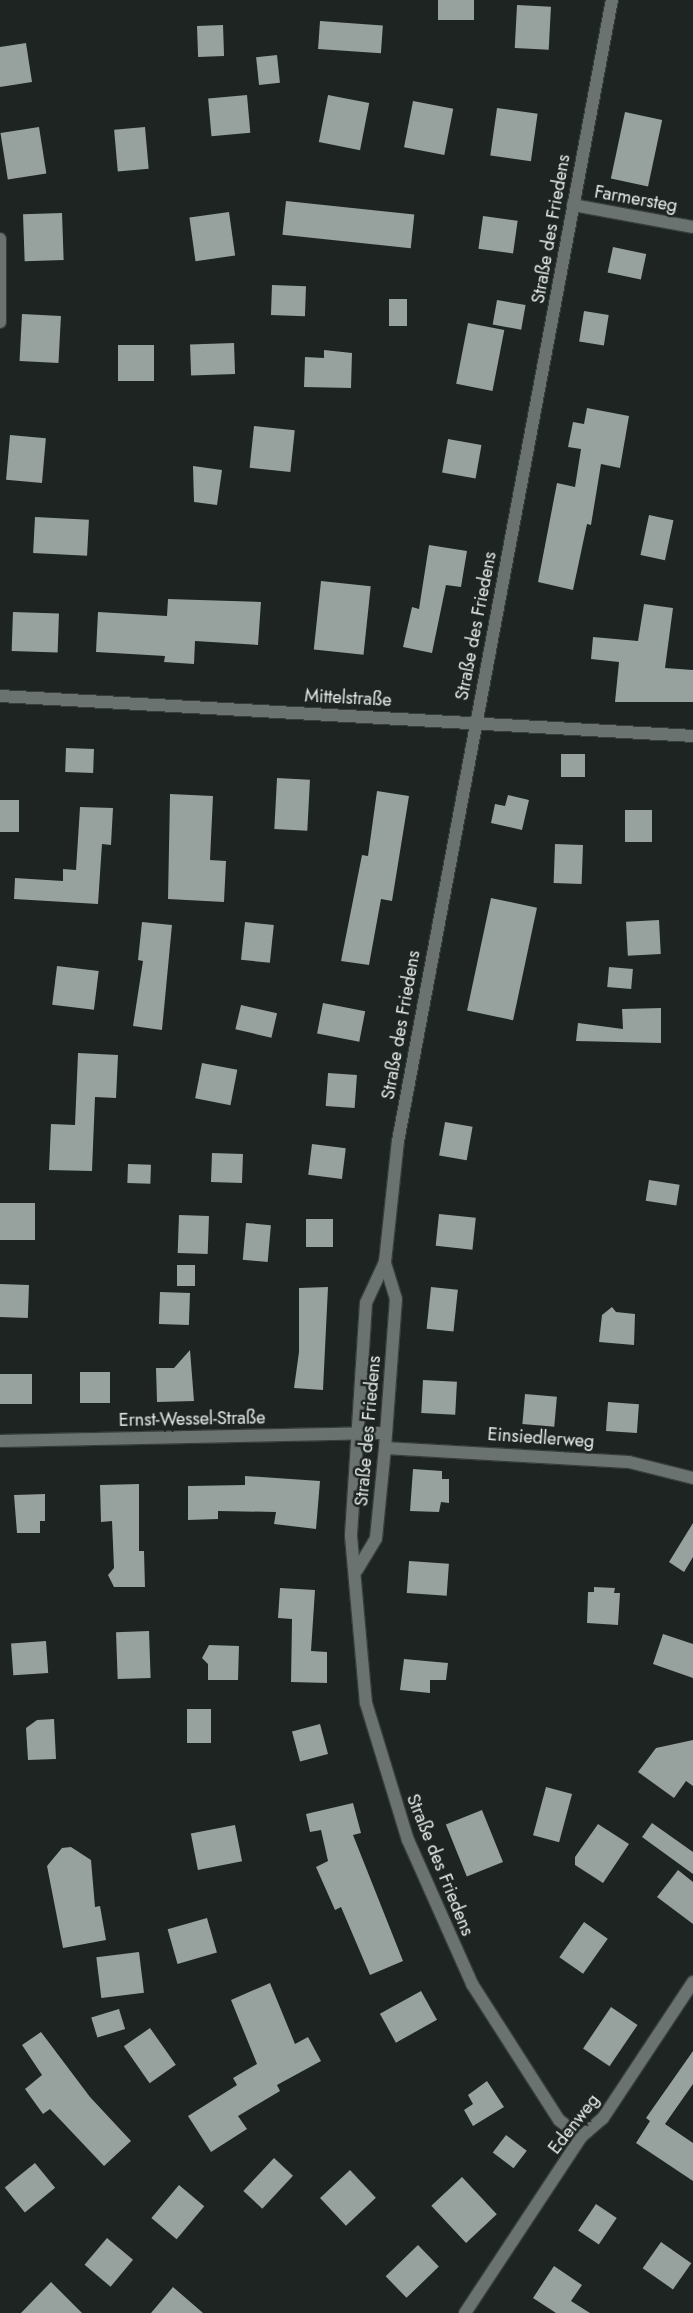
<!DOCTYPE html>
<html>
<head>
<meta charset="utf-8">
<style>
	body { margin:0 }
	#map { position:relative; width:693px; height:2313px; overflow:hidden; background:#1d2422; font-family:Jost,sans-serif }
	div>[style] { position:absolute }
	.building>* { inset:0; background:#97a19d; transform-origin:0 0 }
	.roads { filter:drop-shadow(1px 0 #383e3c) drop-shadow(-1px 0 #383e3c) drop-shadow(0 1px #383e3c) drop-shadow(0 -1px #383e3c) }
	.street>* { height:12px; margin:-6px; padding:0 6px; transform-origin:6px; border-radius:6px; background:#6a7370 }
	span { translate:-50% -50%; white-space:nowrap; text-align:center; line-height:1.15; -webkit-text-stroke:5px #1d2422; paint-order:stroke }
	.street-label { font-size:18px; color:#e8edeb }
</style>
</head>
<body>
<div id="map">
	<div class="building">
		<div style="left:438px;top:0;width:36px;height:20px"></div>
		<div style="left:517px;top:5px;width:34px;height:43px;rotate:3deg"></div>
		<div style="left:320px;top:21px;width:63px;height:28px;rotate:4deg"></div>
		<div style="left:223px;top:25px;width:31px;height:26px;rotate:88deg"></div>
		<div style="clip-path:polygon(26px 43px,32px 82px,0 87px,0 47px)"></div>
		<div style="left:277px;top:55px;width:28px;height:21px;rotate:84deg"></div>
		<div style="left:247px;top:95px;width:38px;height:39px;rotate:85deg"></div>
		<div style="left:328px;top:95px;width:42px;height:48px;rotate:11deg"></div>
		<div style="left:413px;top:101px;width:41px;height:47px;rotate:11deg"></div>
		<div style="left:497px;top:108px;width:41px;height:48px;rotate:8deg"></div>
		<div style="left:625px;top:112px;width:38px;height:68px;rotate:12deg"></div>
		<div style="left:39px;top:127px;width:47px;height:39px;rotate:81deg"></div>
		<div style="left:145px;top:127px;width:42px;height:31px;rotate:85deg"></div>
		<div style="left:286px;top:201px;width:129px;height:34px;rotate:6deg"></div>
		<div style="left:229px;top:212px;width:44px;height:40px;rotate:82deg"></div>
		<div style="left:62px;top:213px;width:47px;height:39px;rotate:88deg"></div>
		<div style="left:483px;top:216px;width:35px;height:33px;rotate:8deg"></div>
		<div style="left:613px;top:247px;width:34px;height:26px;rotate:12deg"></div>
		<div style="left:272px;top:285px;width:34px;height:30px;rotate:2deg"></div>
		<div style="left:389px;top:299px;width:18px;height:27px"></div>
		<div style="left:497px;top:300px;width:29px;height:25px;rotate:10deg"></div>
		<div style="left:584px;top:311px;width:25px;height:31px;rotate:9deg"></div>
		<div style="left:22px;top:314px;width:39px;height:47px;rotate:3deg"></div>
		<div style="left:468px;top:323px;width:37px;height:62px;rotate:11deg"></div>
		<div style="left:234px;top:343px;width:31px;height:44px;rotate:88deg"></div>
		<div style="left:118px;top:345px;width:36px;height:36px"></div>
		<div style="clip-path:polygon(324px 350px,352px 353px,351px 388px,304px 387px,305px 357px,324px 358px)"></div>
		<div style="clip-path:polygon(587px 408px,629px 416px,620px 468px,601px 464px,591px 525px,587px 524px,573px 590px,538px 582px,557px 483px,575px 487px,581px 449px,568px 447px,573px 422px,584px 424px)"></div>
		<div style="left:254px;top:426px;width:41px;height:42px;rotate:6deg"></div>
		<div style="left:10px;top:435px;width:36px;height:45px;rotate:5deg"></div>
		<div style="left:448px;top:439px;width:34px;height:34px;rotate:10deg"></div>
		<div style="clip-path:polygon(193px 466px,222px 470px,217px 505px,194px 502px)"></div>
		<div style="left:649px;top:515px;width:25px;height:41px;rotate:12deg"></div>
		<div style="left:35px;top:517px;width:54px;height:36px;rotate:3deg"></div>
		<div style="clip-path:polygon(429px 545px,467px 551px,461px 587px,446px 585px,432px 653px,403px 647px,412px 607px,419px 609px)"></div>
		<div style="left:321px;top:581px;width:50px;height:69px;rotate:6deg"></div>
		<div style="clip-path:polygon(168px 599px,261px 602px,258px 645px,195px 641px,194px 664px,164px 662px,165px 656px,96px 652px,98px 612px,167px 616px)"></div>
		<div style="clip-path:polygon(644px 604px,673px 608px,665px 668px,693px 670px,693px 702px,615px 702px,619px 662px,591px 659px,593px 637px,638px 641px)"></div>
		<div style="left:13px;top:612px;width:46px;height:39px;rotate:2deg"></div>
		<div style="left:66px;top:748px;width:28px;height:24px;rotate:2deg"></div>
		<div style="left:585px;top:754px;width:23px;height:24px;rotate:90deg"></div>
		<div style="left:277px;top:778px;width:33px;height:51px;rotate:3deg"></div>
		<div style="clip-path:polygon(377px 791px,409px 796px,392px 901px,381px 899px,369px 965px,341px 961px,362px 855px,368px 856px)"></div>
		<div style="clip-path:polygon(170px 794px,213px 796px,210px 860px,226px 861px,224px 902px,168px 899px)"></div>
		<div style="clip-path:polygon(508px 795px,529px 800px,522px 830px,491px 823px,495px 804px,505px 806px)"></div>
		<div style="left:0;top:800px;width:19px;height:32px"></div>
		<div style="clip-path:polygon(80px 807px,113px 808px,111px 845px,102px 844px,98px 904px,14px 899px,15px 878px,63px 881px,63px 869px,76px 870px)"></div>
		<div style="left:625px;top:810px;width:27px;height:32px"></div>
		<div style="left:555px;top:844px;width:28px;height:39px;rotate:2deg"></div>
		<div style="left:491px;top:898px;width:47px;height:115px;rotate:12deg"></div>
		<div style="left:659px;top:920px;width:34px;height:33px;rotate:87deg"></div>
		<div style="clip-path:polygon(142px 922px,172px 925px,162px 1030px,133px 1026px,143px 961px,138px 960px)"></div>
		<div style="left:245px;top:922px;width:29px;height:38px;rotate:6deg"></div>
		<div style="left:57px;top:966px;width:42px;height:39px;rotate:7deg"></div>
		<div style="left:609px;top:967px;width:24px;height:20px;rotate:5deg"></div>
		<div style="left:323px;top:1003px;width:43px;height:31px;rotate:11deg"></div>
		<div style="left:241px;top:1005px;width:37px;height:25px;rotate:13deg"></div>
		<div style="clip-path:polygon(661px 1008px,661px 1043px,576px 1041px,578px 1023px,623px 1029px,622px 1009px)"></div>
		<div style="clip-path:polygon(78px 1053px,118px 1055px,116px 1098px,95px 1097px,92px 1171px,49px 1170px,51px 1124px,75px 1125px)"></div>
		<div style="left:202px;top:1063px;width:36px;height:36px;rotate:11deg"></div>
		<div style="left:328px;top:1073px;width:29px;height:33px;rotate:4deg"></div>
		<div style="left:445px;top:1122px;width:28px;height:34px;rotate:10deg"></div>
		<div style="left:312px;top:1144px;width:34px;height:31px;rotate:7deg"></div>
		<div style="left:212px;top:1153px;width:31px;height:29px;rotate:2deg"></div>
		<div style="left:128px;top:1164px;width:23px;height:19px;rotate:2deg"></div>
		<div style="left:649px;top:1180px;width:31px;height:21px;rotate:9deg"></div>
		<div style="left:0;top:1203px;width:35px;height:37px"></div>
		<div style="left:439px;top:1214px;width:37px;height:32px;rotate:6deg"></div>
		<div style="left:179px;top:1215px;width:30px;height:38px;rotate:2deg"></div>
		<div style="left:306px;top:1219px;width:27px;height:28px"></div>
		<div style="left:246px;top:1223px;width:25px;height:37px;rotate:5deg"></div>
		<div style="left:177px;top:1265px;width:18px;height:21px"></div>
		<div style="left:0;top:1284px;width:29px;height:33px;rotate:2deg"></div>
		<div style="clip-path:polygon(328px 1287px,323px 1390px,294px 1388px,299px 1352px,299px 1288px)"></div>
		<div style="left:431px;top:1287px;width:27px;height:42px;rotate:6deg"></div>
		<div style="left:160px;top:1292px;width:30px;height:32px;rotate:2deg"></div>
		<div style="clip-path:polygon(612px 1307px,616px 1312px,635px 1314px,634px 1345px,599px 1342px,602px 1315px)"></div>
		<div style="clip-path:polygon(190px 1350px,194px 1401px,157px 1402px,156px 1368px,174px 1368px)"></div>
		<div style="left:80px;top:1372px;width:30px;height:31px"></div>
		<div style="left:32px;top:1374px;width:30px;height:32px;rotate:90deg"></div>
		<div style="left:423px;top:1380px;width:34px;height:33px;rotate:3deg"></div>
		<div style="left:525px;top:1394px;width:32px;height:30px;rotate:5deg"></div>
		<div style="left:608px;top:1402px;width:31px;height:29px;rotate:4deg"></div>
		<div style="clip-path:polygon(413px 1469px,442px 1471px,442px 1479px,449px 1479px,449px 1503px,441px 1502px,439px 1512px,410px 1511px)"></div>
		<div style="clip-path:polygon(245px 1476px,320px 1481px,316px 1529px,274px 1524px,276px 1512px,218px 1511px,218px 1519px,188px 1520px,188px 1486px,245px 1485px)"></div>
		<div style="clip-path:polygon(139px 1484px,139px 1551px,144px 1551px,145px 1587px,114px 1587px,108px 1575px,114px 1568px,112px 1521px,101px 1522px,100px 1485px)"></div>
		<div style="clip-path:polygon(45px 1494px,45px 1521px,40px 1521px,40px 1533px,17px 1533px,14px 1495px)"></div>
		<div style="clip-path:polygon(693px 1523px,693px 1557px,684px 1572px,669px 1562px)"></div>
		<div style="left:409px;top:1561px;width:40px;height:32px;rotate:4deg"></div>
		<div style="clip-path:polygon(594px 1587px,615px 1588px,614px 1593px,620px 1593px,618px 1625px,587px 1623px,588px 1592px,594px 1592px)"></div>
		<div style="clip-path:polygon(280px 1588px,315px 1590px,311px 1651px,327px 1652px,327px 1683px,291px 1682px,292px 1619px,278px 1618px)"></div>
		<div style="left:149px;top:1631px;width:47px;height:33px;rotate:88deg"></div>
		<div style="clip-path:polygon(663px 1634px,693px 1644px,693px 1678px,653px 1664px)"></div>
		<div style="left:46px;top:1641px;width:32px;height:35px;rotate:86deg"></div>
		<div style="clip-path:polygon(209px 1645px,239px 1646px,238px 1680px,208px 1680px,208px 1664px,202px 1658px)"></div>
		<div style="clip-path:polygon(404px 1659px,448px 1663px,446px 1680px,430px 1680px,430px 1693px,400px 1690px)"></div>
		<div style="left:187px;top:1709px;width:24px;height:34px"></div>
		<div style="clip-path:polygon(54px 1719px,56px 1759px,28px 1760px,26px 1728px,37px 1720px)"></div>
		<div style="left:320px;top:1724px;width:31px;height:29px;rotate:75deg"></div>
		<div style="clip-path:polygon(693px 1740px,693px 1786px,686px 1781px,674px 1798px,638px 1772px,656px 1748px)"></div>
		<div style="left:546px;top:1787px;width:27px;height:50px;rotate:15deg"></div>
		<div style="clip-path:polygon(353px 1803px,361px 1833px,353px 1835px,403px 1961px,370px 1975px,341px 1907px,335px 1910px,316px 1867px,328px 1861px,321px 1830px,310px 1832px,306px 1814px)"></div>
		<div style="left:482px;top:1810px;width:56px;height:39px;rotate:68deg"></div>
		<div style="clip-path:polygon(652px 1823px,693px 1852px,693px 1874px,642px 1837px)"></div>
		<div style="clip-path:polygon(598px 1824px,629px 1844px,603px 1883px,575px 1865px,575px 1857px)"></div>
		<div style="left:235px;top:1825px;width:37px;height:45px;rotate:79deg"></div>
		<div style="clip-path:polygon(71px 1847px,91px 1860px,95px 1907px,100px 1906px,106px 1940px,63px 1948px,47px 1866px,62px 1848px)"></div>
		<div style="clip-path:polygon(678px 1870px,693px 1882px,693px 1924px,657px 1897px)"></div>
		<div style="left:207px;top:1918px;width:36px;height:41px;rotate:74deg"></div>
		<div style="left:584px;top:1922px;width:29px;height:43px;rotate:35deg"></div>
		<div style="left:139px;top:1952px;width:41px;height:43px;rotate:83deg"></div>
		<div style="clip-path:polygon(270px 1983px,295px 2044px,308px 2037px,321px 2061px,277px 2085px,280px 2091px,238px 2116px,247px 2129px,211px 2152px,188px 2116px,237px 2085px,233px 2078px,257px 2064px,231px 2000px)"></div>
		<div style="left:421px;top:1991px;width:33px;height:47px;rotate:61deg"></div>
		<div style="left:611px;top:2007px;width:32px;height:50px;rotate:34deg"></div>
		<div style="left:119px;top:2009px;width:21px;height:29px;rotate:73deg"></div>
		<div style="left:150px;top:2028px;width:45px;height:32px;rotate:55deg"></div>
		<div style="clip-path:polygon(41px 2032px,90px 2097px,131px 2141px,104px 2166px,50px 2109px,43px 2114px,25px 2089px,42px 2075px,22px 2045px)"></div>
		<div style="clip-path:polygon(693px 2051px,693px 2084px,665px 2124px,693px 2143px,693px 2181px,636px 2143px,650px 2121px,646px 2118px)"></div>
		<div style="clip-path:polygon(487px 2081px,504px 2107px,473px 2126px,464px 2110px,473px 2104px,468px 2095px)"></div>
		<div style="left:506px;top:2135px;width:26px;height:22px;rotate:37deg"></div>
		<div style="left:274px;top:2158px;width:26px;height:45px;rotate:43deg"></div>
		<div style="left:35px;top:2163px;width:32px;height:39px;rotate:51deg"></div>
		<div style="left:350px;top:2170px;width:38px;height:41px;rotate:47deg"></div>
		<div style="left:462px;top:2177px;width:51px;height:42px;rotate:47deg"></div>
		<div style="left:179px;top:2185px;width:33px;height:43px;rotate:40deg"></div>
		<div style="left:596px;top:2204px;width:25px;height:32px;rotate:34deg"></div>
		<div style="left:107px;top:2238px;width:34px;height:35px;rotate:40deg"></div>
		<div style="left:661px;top:2242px;width:37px;height:32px;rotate:35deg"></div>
		<div style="left:418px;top:2245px;width:30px;height:45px;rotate:46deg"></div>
		<div style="clip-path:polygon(554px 2266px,582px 2285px,571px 2301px,590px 2313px,556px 2313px,533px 2298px)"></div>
		<div style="clip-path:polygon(51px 2282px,82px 2313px,21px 2313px)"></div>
		<div style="clip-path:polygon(173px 2287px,203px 2313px,151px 2313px)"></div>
	</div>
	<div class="roads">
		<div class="street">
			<div style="left:573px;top:205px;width:122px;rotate:10.4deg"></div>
			<div style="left:0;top:239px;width:83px;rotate:90deg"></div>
			<div style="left:0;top:696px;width:694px;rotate:3.3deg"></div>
			<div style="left:385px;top:1262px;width:45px;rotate:114.9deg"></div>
			<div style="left:366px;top:1303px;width:233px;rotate:93.7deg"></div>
			<div style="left:351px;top:1536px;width:168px;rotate:84.9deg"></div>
			<div style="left:366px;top:1703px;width:143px;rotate:73deg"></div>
			<div style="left:408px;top:1840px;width:158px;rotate:66deg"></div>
			<div style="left:472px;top:1984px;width:161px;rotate:57.4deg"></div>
			<div style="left:559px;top:2120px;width:28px;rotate:38deg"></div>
			<div style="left:0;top:1441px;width:385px;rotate:-1.2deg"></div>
			<div style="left:385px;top:1448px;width:244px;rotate:3.3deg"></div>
			<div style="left:629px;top:1462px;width:66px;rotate:14deg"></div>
			<div style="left:357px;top:1570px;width:37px;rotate:-59deg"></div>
			<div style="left:376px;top:1538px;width:90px;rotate:-84.3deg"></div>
			<div style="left:385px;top:1448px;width:149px;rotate:-85.8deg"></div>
			<div style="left:396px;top:1299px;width:39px;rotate:-107deg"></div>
			<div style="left:385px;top:1262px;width:122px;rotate:-83.9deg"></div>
			<div style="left:398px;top:1141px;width:1161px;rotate:-79.38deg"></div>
			<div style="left:465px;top:2313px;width:211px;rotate:-56.6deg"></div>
			<div style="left:581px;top:2137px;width:29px;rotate:-41deg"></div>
			<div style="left:603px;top:2118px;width:163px;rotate:-56.5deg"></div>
		</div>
	</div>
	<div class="street-label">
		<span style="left:636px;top:199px;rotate:10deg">Farmersteg</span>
		<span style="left:551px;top:229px;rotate:-80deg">Straße des Friedens</span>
		<span style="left:476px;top:626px;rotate:-79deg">Straße des Friedens</span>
		<span style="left:348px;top:698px;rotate:3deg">Mittelstraße</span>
		<span style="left:401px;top:1025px;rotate:-80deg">Straße des Friedens</span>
		<span style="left:192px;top:1419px;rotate:-1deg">Ernst-Wessel-Straße</span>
		<span style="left:368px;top:1431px;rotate:-85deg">Straße des Friedens</span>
		<span style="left:541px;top:1438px;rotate:4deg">Einsiedlerweg</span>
		<span style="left:440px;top:1865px;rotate:68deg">Straße des Friedens</span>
		<span style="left:574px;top:2124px;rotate:-52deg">Edenweg</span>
	</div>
</div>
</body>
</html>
